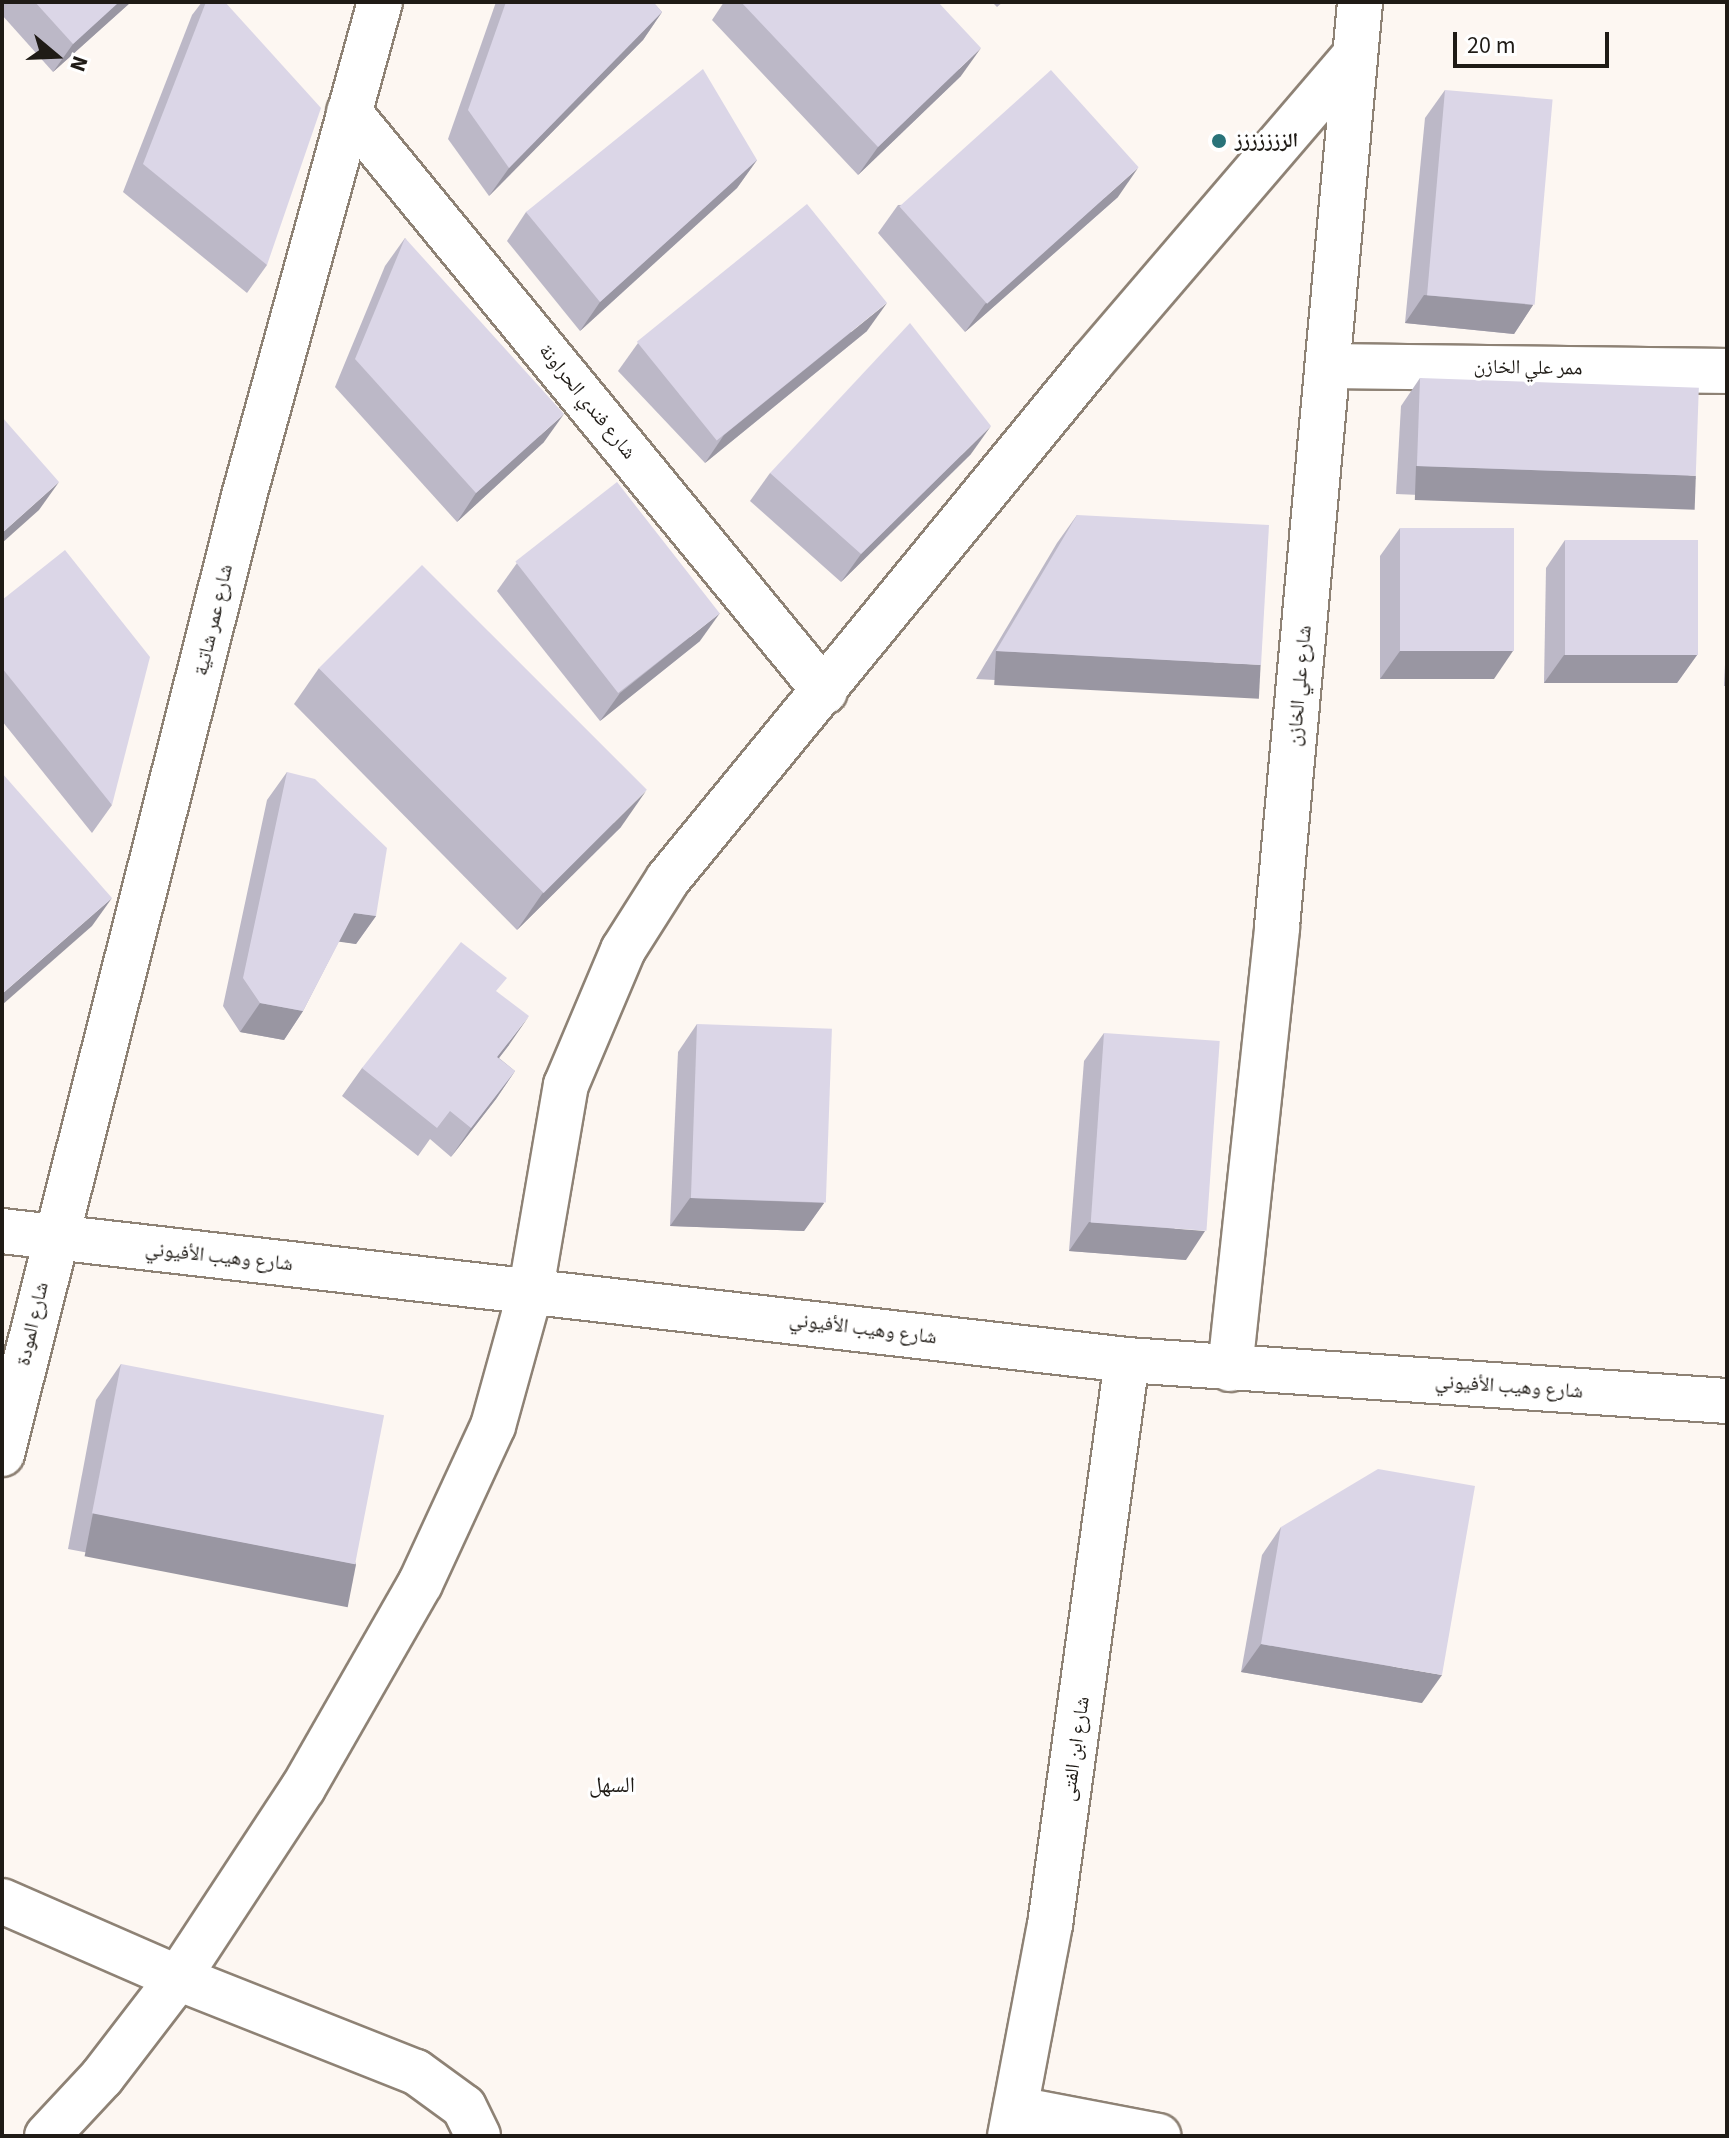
<!DOCTYPE html>
<html>
<head>
<meta charset="utf-8">
<style>
	body { margin:0 }
	#map { position:relative; width:1729px; height:2138px; overflow:hidden; background:#fdf7f2; font-family:"Source Sans 3","Noto Naskh Arabic",sans-serif }
	div>[style] { position:absolute }
	.roads { filter:drop-shadow(2px 0 #8e8275) drop-shadow(-2px 0 #8e8275) drop-shadow(0 2px #8e8275) drop-shadow(0 -2px #8e8275) }
	.minor>* { height:44px; margin:-22px; padding:0 22px; transform-origin:22px; border-radius:22px; background:#fff }
	.wall>* { inset:0; background:#bcb8c7 }
	.shaded-wall>* { inset:0; background:#9996a2; transform-origin:0 0 }
	.building>* { inset:0; background:#dbd6e7; transform-origin:0 0 }
	.dots>* { width:22px; height:22px; translate:-50% -50%; box-sizing:border-box; border:4px solid #fff; border-radius:50% }
	span { translate:-50% -50%; white-space:nowrap; text-align:center; line-height:1.15; -webkit-text-stroke:6px #fff; paint-order:stroke }
	.poi-label { font-size:20px; color:#1f1b16; font-weight:700 }
	.left { translate:0 -50%; text-align:left }
	.street-label { font-size:20px; color:#1f1b16 }
	.neighbourhood-label { font-size:22px; color:#1f1b16 }
	.frame { position:absolute; inset:0; border:4px solid #1f1b16; pointer-events:none }
	.north { position:absolute; left:16px; top:16px; width:80px; height:80px; -webkit-text-stroke:6px #fff; paint-order:stroke; rotate:109deg; font-size:22px; font-weight:700; line-height:32px; text-align:center; color:#1f1b16 }
	.north::after { content:''; display:block; margin:auto; width:28px; height:36px; background:#1f1b16; clip-path:polygon(50% 0,100% 100%,50% 72%,0 100%) }
	.scale { position:absolute; left:1453px; top:32px; width:156px; height:36px; box-sizing:border-box; border:4px solid #1f1b16; border-top:0; padding-left:10px; font-size:24px; line-height:28px; white-space:nowrap; color:#1f1b16; -webkit-text-stroke:6px #fff; paint-order:stroke }
</style>
</head>
<body>
<div id="map">
	<div class="roads">
		<div class="minor">
			<div style="left:349px;top:112px;width:750px;rotate:50.62deg"></div>
			<div style="left:1329px;top:366px;width:398px;rotate:0.7deg"></div>
			<div style="left:2px;top:1231px;width:1132px;rotate:6.54deg"></div>
			<div style="left:1127px;top:1360px;width:601px;rotate:3.91deg"></div>
			<div style="left:1230px;top:1369px;width:444px;rotate:-83.9deg"></div>
			<div style="left:1277px;top:927px;width:929px;rotate:-84.87deg"></div>
			<div style="left:2px;top:1454px;width:988px;rotate:-75.82deg"></div>
			<div style="left:244px;top:496px;width:512px;rotate:-74.61deg"></div>
			<div style="left:2px;top:1901px;width:192px;rotate:23.6deg"></div>
			<div style="left:178px;top:1978px;width:256px;rotate:21.6deg"></div>
			<div style="left:416px;top:2072px;width:59px;rotate:36.1deg"></div>
			<div style="left:464px;top:2107px;width:32px;rotate:64deg"></div>
			<div style="left:1017px;top:2109px;width:144px;rotate:10.8deg"></div>
			<div style="left:47px;top:2136px;width:81px;rotate:-47deg"></div>
			<div style="left:102px;top:2077px;width:125px;rotate:-52.5deg"></div>
			<div style="left:178px;top:1978px;width:227px;rotate:-56.7deg"></div>
			<div style="left:303px;top:1788px;width:235px;rotate:-60.2deg"></div>
			<div style="left:420px;top:1584px;width:174px;rotate:-65.2deg"></div>
			<div style="left:493px;top:1426px;width:142px;rotate:-74.5deg"></div>
			<div style="left:531px;top:1289px;width:207px;rotate:-80.3deg"></div>
			<div style="left:566px;top:1085px;width:147px;rotate:-67.1deg"></div>
			<div style="left:623px;top:950px;width:84px;rotate:-57.6deg"></div>
			<div style="left:668px;top:879px;width:669px;rotate:-50.64deg"></div>
			<div style="left:1092px;top:362px;width:401px;rotate:-49.4deg"></div>
			<div style="left:1010px;top:2136px;width:215px;rotate:-79.3deg"></div>
			<div style="left:1050px;top:1925px;width:570px;rotate:-82.24deg"></div>
		</div>
	</div>
	<div class="wall">
		<div style="clip-path:polygon(2px 2px,131px 2px,53px 72px,2px 15px)"></div>
		<div style="clip-path:polygon(202px 2px,225px 2px,267px 265px,247px 293px,123px 192px,192px 15px)"></div>
		<div style="clip-path:polygon(496px 2px,653px 2px,662px 12px,643px 40px,489px 196px,448px 139px)"></div>
		<div style="clip-path:polygon(724px 2px,938px 2px,961px 76px,858px 175px,712px 20px)"></div>
		<div style="clip-path:polygon(992px 2px,1003px 2px,997px 7px)"></div>
		<div style="clip-path:polygon(1445px 90px,1533px 305px,1514px 334px,1405px 323px,1425px 118px)"></div>
		<div style="clip-path:polygon(757px 160px,737px 188px,580px 331px,507px 241px,526px 212px)"></div>
		<div style="clip-path:polygon(1118px 197px,965px 332px,878px 233px,898px 205px)"></div>
		<div style="clip-path:polygon(405px 238px,544px 442px,457px 522px,335px 387px,385px 266px)"></div>
		<div style="clip-path:polygon(867px 331px,705px 463px,618px 371px,638px 343px)"></div>
		<div style="clip-path:polygon(1420px 378px,1696px 478px,1676px 506px,1396px 494px,1401px 406px)"></div>
		<div style="clip-path:polygon(971px 454px,841px 582px,750px 501px,770px 473px)"></div>
		<div style="clip-path:polygon(1077px 515px,1242px 693px,976px 679px,1057px 543px)"></div>
		<div style="clip-path:polygon(1400px 528px,1494px 679px,1380px 679px,1380px 556px)"></div>
		<div style="clip-path:polygon(1565px 540px,1697px 655px,1677px 683px,1544px 683px,1546px 568px)"></div>
		<div style="clip-path:polygon(517px 563px,700px 641px,600px 721px,497px 591px)"></div>
		<div style="clip-path:polygon(2px 600px,112px 805px,92px 833px,2px 721px)"></div>
		<div style="clip-path:polygon(1727px 623px,1727px 686px,1724px 686px)"></div>
		<div style="clip-path:polygon(319px 668px,621px 827px,517px 930px,294px 704px)"></div>
		<div style="clip-path:polygon(287px 772px,376px 916px,356px 944px,339px 941px,303px 1011px,284px 1040px,240px 1032px,223px 1006px,267px 800px)"></div>
		<div style="clip-path:polygon(497px 992px,509px 1045px,499px 1058px,515px 1071px,496px 1099px,451px 1157px,430px 1139px,418px 1156px,342px 1096px,362px 1068px)"></div>
		<div style="clip-path:polygon(697px 1024px,824px 1203px,804px 1231px,670px 1226px,678px 1052px)"></div>
		<div style="clip-path:polygon(1104px 1033px,1186px 1260px,1069px 1251px,1084px 1061px)"></div>
		<div style="clip-path:polygon(121px 1364px,356px 1563px,331px 1599px,68px 1549px,96px 1400px)"></div>
		<div style="clip-path:polygon(1281px 1527px,1422px 1703px,1241px 1672px,1262px 1555px)"></div>
	</div>
	<div class="shaded-wall">
		<div style="clip-path:polygon(119px 2px,131px 2px,53px 72px,73px 44px)"></div>
		<div style="clip-path:polygon(662px 12px,643px 40px,489px 196px,509px 168px)"></div>
		<div style="clip-path:polygon(981px 48px,961px 76px,858px 175px,878px 147px)"></div>
		<div style="clip-path:polygon(757px 160px,737px 188px,580px 331px,600px 302px)"></div>
		<div style="clip-path:polygon(1138px 168px,1118px 197px,965px 332px,985px 304px)"></div>
		<div style="clip-path:polygon(1424px 295px,1533px 305px,1514px 334px,1405px 323px)"></div>
		<div style="clip-path:polygon(887px 303px,867px 331px,705px 463px,724px 435px)"></div>
		<div style="clip-path:polygon(564px 414px,544px 442px,457px 522px,476px 493px)"></div>
		<div style="clip-path:polygon(991px 426px,971px 454px,841px 582px,861px 554px)"></div>
		<div style="left:1416px;top:466px;width:280px;height:34px;rotate:2deg"></div>
		<div style="clip-path:polygon(59px 482px,39px 510px,2px 543px,2px 533px)"></div>
		<div style="clip-path:polygon(720px 613px,700px 641px,600px 721px,620px 693px)"></div>
		<div style="left:996px;top:651px;width:265px;height:34px;rotate:3deg"></div>
		<div style="clip-path:polygon(1400px 651px,1513px 651px,1494px 679px,1380px 679px)"></div>
		<div style="clip-path:polygon(1564px 655px,1697px 655px,1677px 683px,1544px 683px)"></div>
		<div style="clip-path:polygon(646px 791px,621px 827px,517px 930px,542px 894px)"></div>
		<div style="clip-path:polygon(112px 898px,92px 926px,2px 1005px,2px 994px)"></div>
		<div style="clip-path:polygon(354px 913px,376px 916px,356px 944px,334px 941px)"></div>
		<div style="clip-path:polygon(260px 1003px,303px 1011px,284px 1040px,240px 1032px)"></div>
		<div style="clip-path:polygon(529px 1016px,509px 1045px,478px 1085px,497px 1057px)"></div>
		<div style="clip-path:polygon(515px 1071px,496px 1099px,451px 1157px,471px 1128px)"></div>
		<div style="clip-path:polygon(690px 1198px,824px 1203px,804px 1231px,670px 1226px)"></div>
		<div style="clip-path:polygon(1089px 1222px,1205px 1231px,1186px 1260px,1069px 1251px)"></div>
		<div style="left:93px;top:1513px;width:268px;height:44px;rotate:11deg"></div>
		<div style="clip-path:polygon(1261px 1644px,1442px 1675px,1422px 1703px,1241px 1672px)"></div>
	</div>
	<div class="building">
		<div style="clip-path:polygon(35px 2px,119px 2px,73px 44px)"></div>
		<div style="clip-path:polygon(206px 2px,225px 2px,321px 108px,267px 265px,143px 164px)"></div>
		<div style="clip-path:polygon(506px 2px,653px 2px,662px 12px,509px 168px,468px 110px)"></div>
		<div style="clip-path:polygon(741px 2px,938px 2px,981px 48px,878px 147px)"></div>
		<div style="clip-path:polygon(703px 69px,757px 160px,600px 302px,526px 212px)"></div>
		<div style="left:1051px;top:70px;width:131px;height:204px;rotate:48deg"></div>
		<div style="left:1445px;top:90px;width:108px;height:206px;rotate:5deg"></div>
		<div style="left:807px;top:204px;width:127px;height:219px;rotate:51deg"></div>
		<div style="clip-path:polygon(405px 238px,564px 414px,476px 493px,355px 359px)"></div>
		<div style="clip-path:polygon(910px 323px,991px 426px,861px 554px,770px 473px)"></div>
		<div style="left:1420px;top:378px;width:279px;height:88px;rotate:2deg"></div>
		<div style="clip-path:polygon(2px 417px,59px 482px,2px 533px)"></div>
		<div style="left:617px;top:482px;width:167px;height:129px;rotate:52deg"></div>
		<div style="clip-path:polygon(1077px 515px,1269px 525px,1261px 665px,996px 651px)"></div>
		<div style="left:1400px;top:528px;width:114px;height:123px"></div>
		<div style="left:1565px;top:540px;width:133px;height:115px"></div>
		<div style="clip-path:polygon(65px 550px,150px 657px,112px 805px,2px 668px,2px 600px)"></div>
		<div style="left:422px;top:565px;width:318px;height:146px;rotate:45deg"></div>
		<div style="clip-path:polygon(287px 772px,315px 779px,387px 848px,376px 916px,354px 913px,303px 1011px,260px 1003px,243px 978px)"></div>
		<div style="clip-path:polygon(2px 773px,112px 898px,2px 994px)"></div>
		<div style="clip-path:polygon(461px 942px,507px 978px,496px 991px,529px 1016px,497px 1057px,515px 1071px,471px 1128px,450px 1111px,437px 1128px,362px 1068px)"></div>
		<div style="left:697px;top:1024px;width:135px;height:174px;rotate:2deg"></div>
		<div style="left:1104px;top:1033px;width:116px;height:190px;rotate:4deg"></div>
		<div style="left:121px;top:1364px;width:268px;height:152px;rotate:11deg"></div>
		<div style="clip-path:polygon(1378px 1469px,1475px 1486px,1442px 1675px,1261px 1644px,1281px 1527px)"></div>
	</div>
	<div class="dots">
		<div style="left:1219px;top:141px;background:#297379"></div>
	</div>
	<div class="poi-label">
		<span class="left" style="left:1235px;top:141px">الززززززز</span>
	</div>
	<div class="street-label">
		<span style="left:1528px;top:368px;rotate:1deg">ممر علي الخازن</span>
		<span style="left:587px;top:402px;rotate:51deg">شارع فندي الحراونة</span>
		<span style="left:214px;top:620px;rotate:-77deg">شارع عمر شاتية</span>
		<span style="left:1300px;top:686px;rotate:-85deg">شارع علي الخازن</span>
		<span style="left:219px;top:1257px;rotate:6deg">شارع وهيب الأفيوني</span>
		<span style="left:33px;top:1324px;rotate:-77deg">شارع المودة</span>
		<span style="left:863px;top:1329px;rotate:7deg">شارع وهيب الأفيوني</span>
		<span style="left:1509px;top:1387px;rotate:4deg">شارع وهيب الأفيوني</span>
		<span style="left:1076px;top:1749px;rotate:-82deg">شارع ابن الفتى</span>
	</div>
	<div class="neighbourhood-label">
		<span style="left:612px;top:1786px">السهل</span>
	</div>
	<div class="frame"></div>
	<div class="north">N</div>
	<div class="scale">20 m</div>
</div>
</body>
</html>
